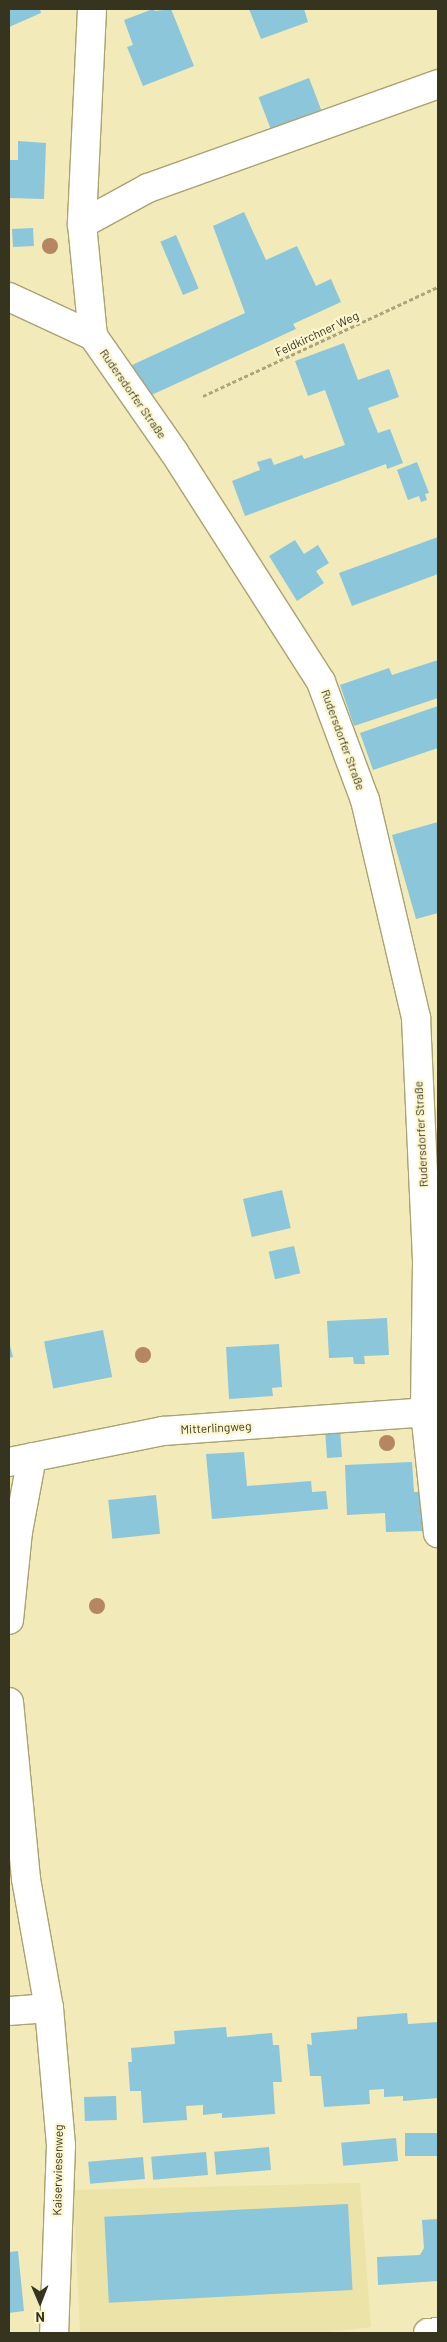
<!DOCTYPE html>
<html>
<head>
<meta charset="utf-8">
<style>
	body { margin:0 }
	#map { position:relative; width:447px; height:2342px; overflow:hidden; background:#f2eab8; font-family:Barlow,sans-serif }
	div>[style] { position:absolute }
	.built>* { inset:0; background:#ece3a8 }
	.building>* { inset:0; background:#8cc6da; transform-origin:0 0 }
	.path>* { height:3px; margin-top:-1.5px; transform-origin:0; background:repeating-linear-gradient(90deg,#aba57e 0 4px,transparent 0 6.5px) }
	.roads { filter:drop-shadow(1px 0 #a9a271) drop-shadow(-1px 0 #a9a271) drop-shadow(0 1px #a9a271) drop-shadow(0 -1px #a9a271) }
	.minor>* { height:28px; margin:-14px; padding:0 14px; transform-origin:14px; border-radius:14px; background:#fff }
	.trees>* { width:16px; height:16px; margin:-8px; border-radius:50%; background:#b5865f }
	span { translate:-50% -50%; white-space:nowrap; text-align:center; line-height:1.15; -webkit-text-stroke:4.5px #fdf7cf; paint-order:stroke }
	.street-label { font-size:12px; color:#36331f }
	.frame { position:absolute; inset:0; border:10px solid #36331f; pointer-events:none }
	.north { position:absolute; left:15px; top:2277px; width:50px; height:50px; -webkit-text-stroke:4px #fdf7cf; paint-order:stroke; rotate:179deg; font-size:14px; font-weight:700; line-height:20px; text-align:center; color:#36331f }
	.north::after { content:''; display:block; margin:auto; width:18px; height:22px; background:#36331f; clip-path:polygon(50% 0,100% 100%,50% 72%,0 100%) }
</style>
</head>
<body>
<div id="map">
	<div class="built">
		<div style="clip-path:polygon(360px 2183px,371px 2327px,320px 2333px,80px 2333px,73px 2190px)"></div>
	</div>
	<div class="building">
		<div style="clip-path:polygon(9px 9px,40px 9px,41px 13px,9px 27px)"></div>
		<div style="clip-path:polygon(153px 9px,155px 11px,171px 9px,194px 66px,143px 86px,127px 47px,133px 45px,124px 20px)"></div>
		<div style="clip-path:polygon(249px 9px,304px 9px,308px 22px,261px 39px)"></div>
		<div style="left:309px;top:78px;width:34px;height:54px;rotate:69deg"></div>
		<div style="clip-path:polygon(18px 141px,46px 143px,44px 199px,9px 198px,9px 160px,18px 160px)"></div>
		<div style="clip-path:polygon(244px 212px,266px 260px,297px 246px,316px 286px,331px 279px,341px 302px,293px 324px,296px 329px,147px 397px,132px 365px,245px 313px,213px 226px)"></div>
		<div style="left:33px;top:228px;width:18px;height:21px;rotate:87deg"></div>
		<div style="left:176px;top:235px;width:58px;height:17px;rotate:67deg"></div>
		<div style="clip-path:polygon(344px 343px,358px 380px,389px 369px,399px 397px,368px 408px,378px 433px,390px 429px,403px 463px,387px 469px,386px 464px,245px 516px,232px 481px,260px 470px,257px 462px,271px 458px,274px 465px,302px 455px,304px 459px,345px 445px,325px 390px,308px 396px,295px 361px)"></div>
		<div style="clip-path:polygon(417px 462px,429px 493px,425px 494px,427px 500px,421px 502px,419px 496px,408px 500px,397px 470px)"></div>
		<div style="clip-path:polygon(438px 537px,438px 574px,352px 606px,339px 573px)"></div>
		<div style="clip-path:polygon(295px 540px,304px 554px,318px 545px,329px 563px,316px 571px,324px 583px,297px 601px,269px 556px)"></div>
		<div style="clip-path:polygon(438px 660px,438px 698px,354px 726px,340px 685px,389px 668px,392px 675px)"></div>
		<div style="clip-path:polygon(438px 706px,438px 748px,373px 770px,360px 733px)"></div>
		<div style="clip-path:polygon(438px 822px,438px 913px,416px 919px,392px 835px)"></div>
		<div style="left:282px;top:1190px;width:39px;height:40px;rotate:77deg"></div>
		<div style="left:294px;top:1246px;width:28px;height:26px;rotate:77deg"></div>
		<div style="clip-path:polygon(387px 1318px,389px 1355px,364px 1356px,365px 1364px,354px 1364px,353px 1357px,329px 1358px,327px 1321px)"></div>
		<div style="left:103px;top:1330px;width:48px;height:60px;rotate:79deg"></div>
		<div style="clip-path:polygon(9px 1342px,13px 1357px,9px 1358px)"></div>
		<div style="clip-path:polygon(279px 1344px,282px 1387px,272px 1388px,273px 1396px,229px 1399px,226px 1347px)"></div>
		<div style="left:340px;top:1429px;width:28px;height:15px;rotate:86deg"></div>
		<div style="clip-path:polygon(244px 1452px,247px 1486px,311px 1481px,312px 1492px,326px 1491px,328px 1509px,212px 1519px,206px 1454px)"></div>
		<div style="clip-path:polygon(412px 1462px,414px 1492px,422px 1492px,424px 1531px,386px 1532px,385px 1513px,347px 1515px,345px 1465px)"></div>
		<div style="left:156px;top:1495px;width:39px;height:48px;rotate:84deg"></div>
		<div style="clip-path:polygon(407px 2013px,408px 2024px,438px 2022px,438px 2098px,403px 2101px,403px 2096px,384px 2097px,384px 2089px,369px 2090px,370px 2104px,324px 2107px,321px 2076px,310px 2076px,307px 2044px,312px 2045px,311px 2033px,357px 2029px,357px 2017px)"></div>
		<div style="clip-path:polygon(226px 2027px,227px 2037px,272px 2033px,273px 2045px,279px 2045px,282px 2082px,273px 2082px,275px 2114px,222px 2118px,222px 2113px,203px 2115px,203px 2105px,186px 2106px,187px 2120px,143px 2123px,141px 2091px,130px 2091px,128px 2062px,132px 2062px,131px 2048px,175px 2044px,174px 2031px)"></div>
		<div style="left:116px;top:2096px;width:24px;height:32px;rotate:88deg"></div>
		<div style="left:438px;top:2133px;width:23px;height:33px;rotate:90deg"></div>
		<div style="left:396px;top:2138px;width:23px;height:55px;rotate:85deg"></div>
		<div style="left:269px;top:2147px;width:23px;height:55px;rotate:85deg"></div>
		<div style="left:206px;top:2152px;width:23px;height:55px;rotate:85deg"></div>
		<div style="left:143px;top:2157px;width:22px;height:55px;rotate:85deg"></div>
		<div style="left:348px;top:2204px;width:86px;height:244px;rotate:87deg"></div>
		<div style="clip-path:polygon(438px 2219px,438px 2281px,378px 2285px,377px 2257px,420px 2255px,424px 2248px,422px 2220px)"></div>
		<div style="clip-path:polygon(18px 2251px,24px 2311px,9px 2313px,9px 2252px)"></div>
	</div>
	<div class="path">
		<div style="left:203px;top:396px;width:259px;rotate:-24.9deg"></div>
	</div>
	<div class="roads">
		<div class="minor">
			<div style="left:92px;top:9px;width:215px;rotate:92.7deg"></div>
			<div style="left:82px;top:224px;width:113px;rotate:84.4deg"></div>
			<div style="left:93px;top:336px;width:141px;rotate:55.1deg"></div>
			<div style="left:174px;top:452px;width:273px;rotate:57.4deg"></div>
			<div style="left:321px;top:682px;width:126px;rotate:69.6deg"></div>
			<div style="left:365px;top:800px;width:224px;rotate:76.8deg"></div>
			<div style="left:416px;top:1018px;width:245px;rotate:87.4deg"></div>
			<div style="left:427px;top:1263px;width:149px;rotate:90.8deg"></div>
			<div style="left:425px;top:1412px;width:122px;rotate:83.9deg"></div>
			<div style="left:82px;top:224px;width:75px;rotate:-28.6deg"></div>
			<div style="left:148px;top:188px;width:308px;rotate:-19.7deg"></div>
			<div style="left:9px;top:297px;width:93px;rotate:24.9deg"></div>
			<div style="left:9px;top:1462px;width:157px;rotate:-11.4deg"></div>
			<div style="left:163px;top:1431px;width:263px;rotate:-4.1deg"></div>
			<div style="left:9px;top:1620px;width:88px;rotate:-84.2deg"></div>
			<div style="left:18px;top:1532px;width:76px;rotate:-79.4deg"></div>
			<div style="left:9px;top:1702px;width:178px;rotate:84.5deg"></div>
			<div style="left:26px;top:1879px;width:131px;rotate:79.9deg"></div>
			<div style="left:49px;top:2008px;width:138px;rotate:85deg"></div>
			<div style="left:61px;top:2145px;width:188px;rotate:92.1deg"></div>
			<div style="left:9px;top:2011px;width:40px;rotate:-4.3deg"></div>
			<div style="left:428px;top:2333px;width:10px;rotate:-6deg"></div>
		</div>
	</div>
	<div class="trees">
		<div style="left:50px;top:246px"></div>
		<div style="left:143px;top:1355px"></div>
		<div style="left:387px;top:1443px"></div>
		<div style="left:97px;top:1606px"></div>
	</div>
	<div class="street-label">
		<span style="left:317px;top:334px;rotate:-25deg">Feldkirchner Weg</span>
		<span style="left:133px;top:394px;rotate:55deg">Rudersdorfer Straße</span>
		<span style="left:343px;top:740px;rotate:70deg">Rudersdorfer Straße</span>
		<span style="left:421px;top:1134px;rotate:-93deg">Rudersdorfer Straße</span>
		<span style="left:216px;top:1428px;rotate:-3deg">Mitterlingweg</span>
		<span style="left:58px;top:2170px;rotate:-89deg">Kaiserwiesenweg</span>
	</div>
	<div class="frame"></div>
	<div class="north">N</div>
</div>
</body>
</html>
